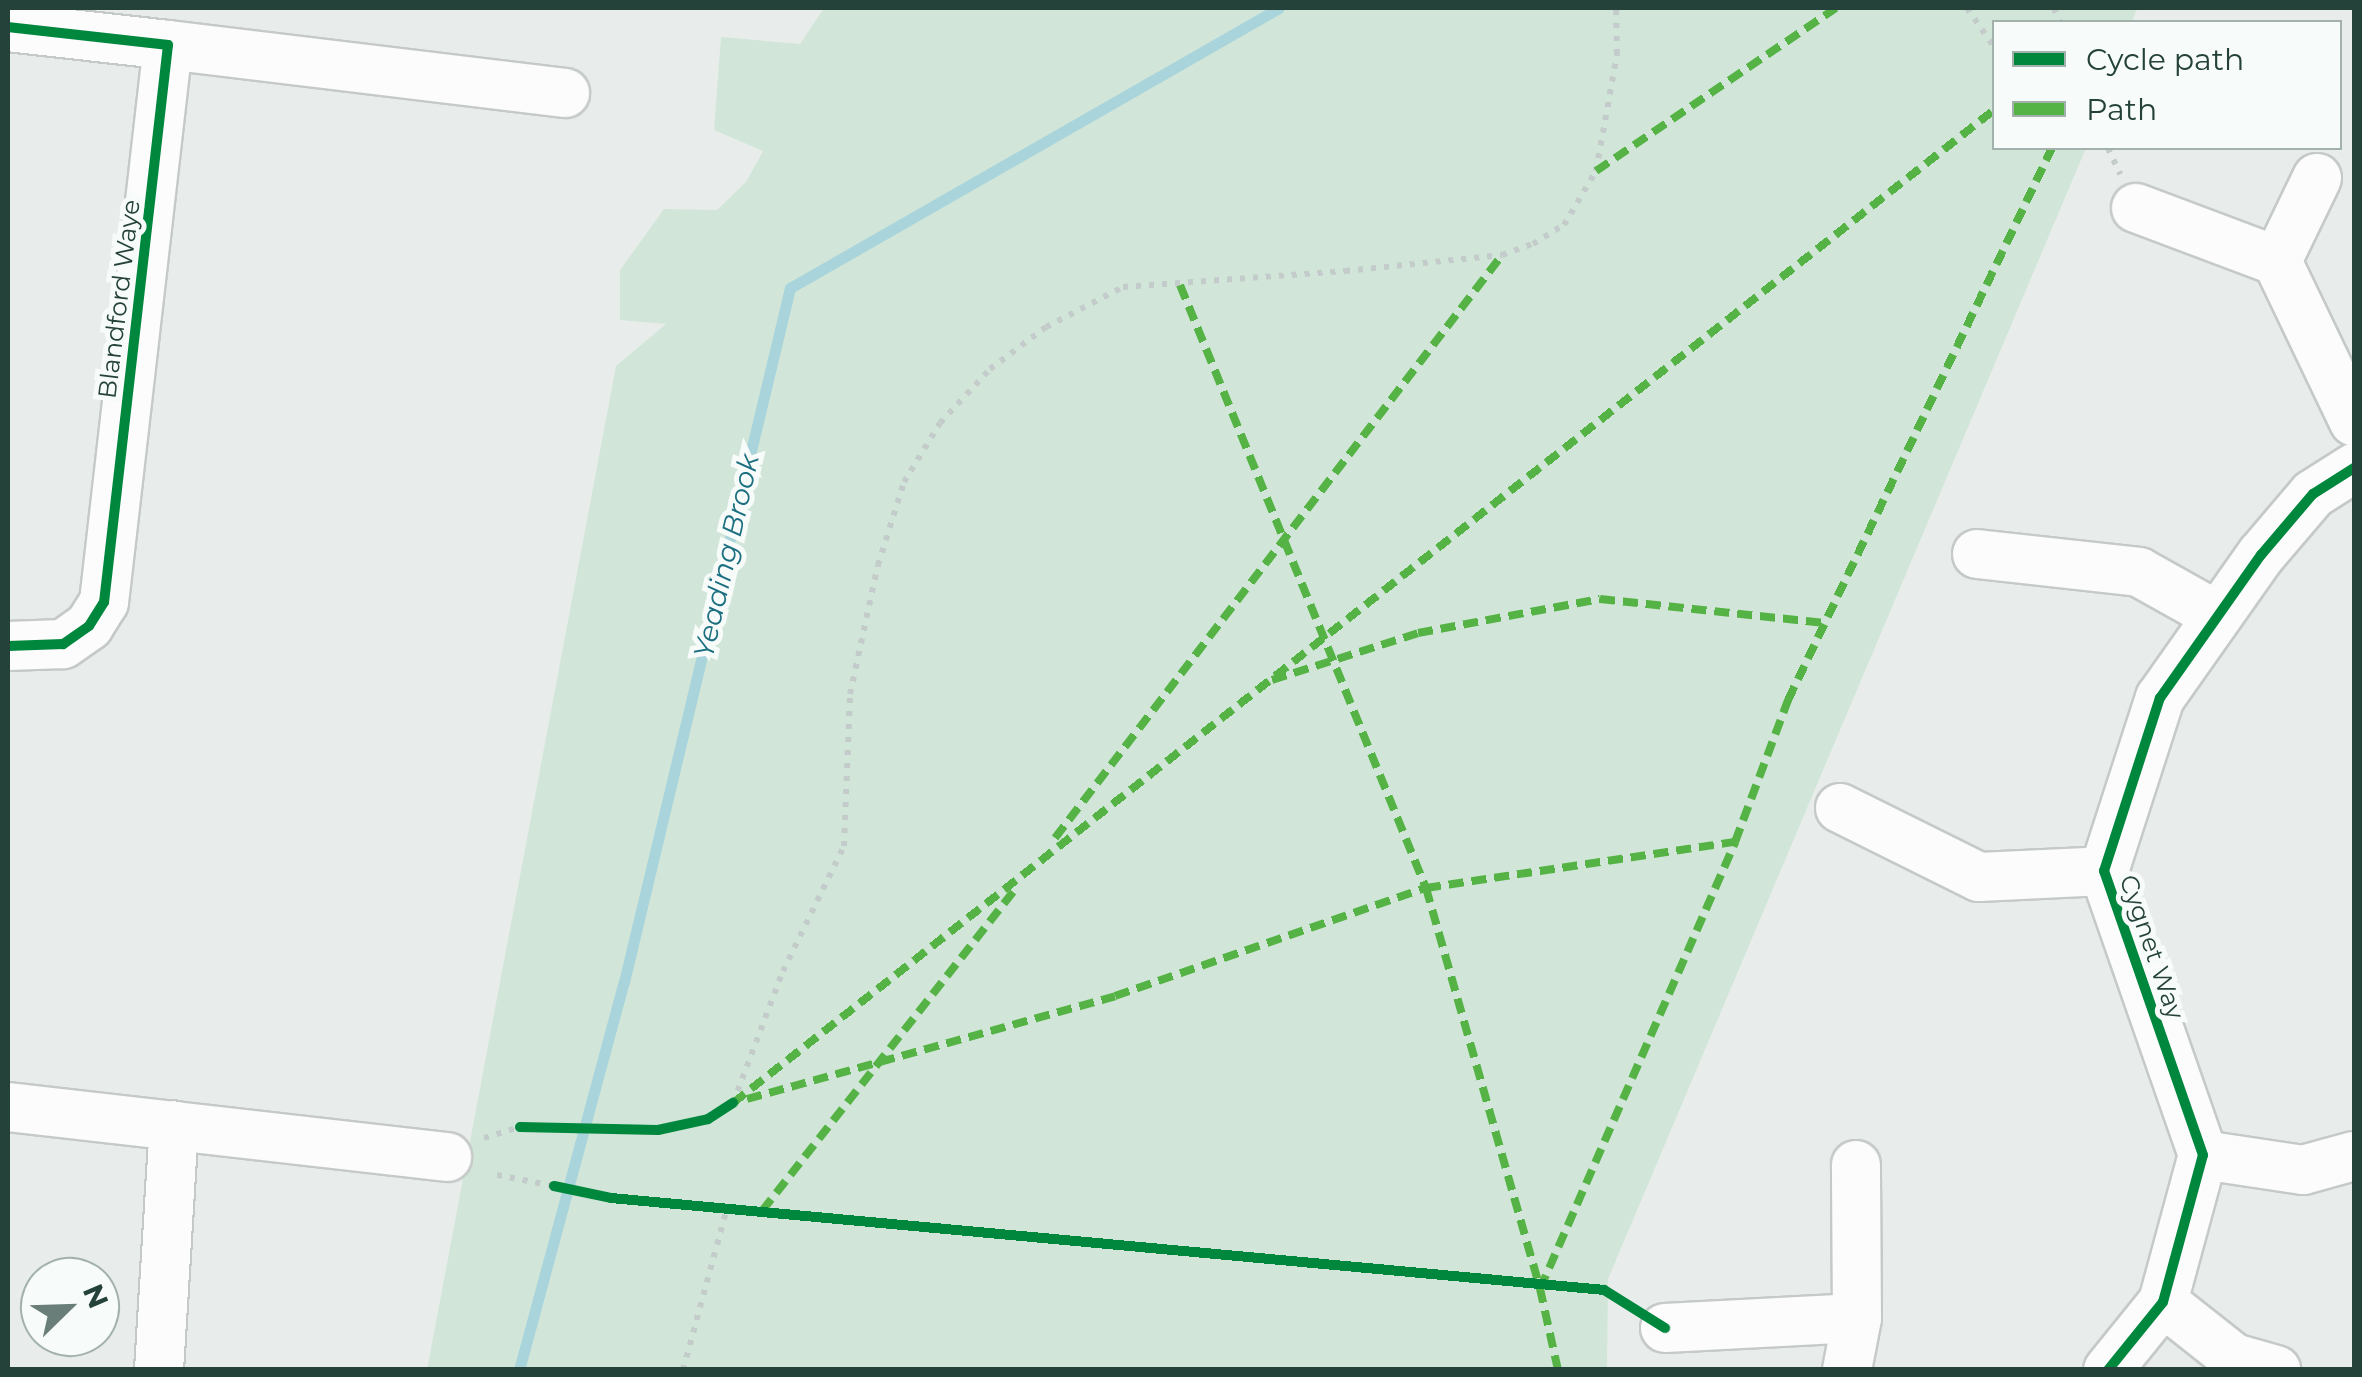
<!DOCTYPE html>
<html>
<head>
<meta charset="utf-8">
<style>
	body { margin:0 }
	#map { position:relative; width:2362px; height:1377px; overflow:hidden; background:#e8edeb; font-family:Montserrat,sans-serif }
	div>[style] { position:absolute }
	.green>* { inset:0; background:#d1e6d8 }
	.stream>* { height:11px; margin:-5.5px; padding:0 5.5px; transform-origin:5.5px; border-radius:5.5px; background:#a9d4db }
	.path>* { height:6px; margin-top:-3px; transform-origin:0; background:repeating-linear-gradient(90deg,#c3ccca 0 5px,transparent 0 13px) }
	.roads { filter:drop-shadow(2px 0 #c5cac8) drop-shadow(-2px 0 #c5cac8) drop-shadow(0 2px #c5cac8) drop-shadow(0 -2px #c5cac8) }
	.minor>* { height:48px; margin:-24px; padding:0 24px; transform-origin:24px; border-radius:24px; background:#fcfcfc }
	.quiet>* { height:8px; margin-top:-4px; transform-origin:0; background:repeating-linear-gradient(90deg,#55b346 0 15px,transparent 0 23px) }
	.cycleway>* { height:10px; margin:-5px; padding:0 5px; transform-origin:5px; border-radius:5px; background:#00873e }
	span { translate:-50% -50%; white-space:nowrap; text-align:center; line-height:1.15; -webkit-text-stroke:10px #f7fbf9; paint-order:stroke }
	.street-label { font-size:25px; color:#24423a }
	.water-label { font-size:28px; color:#1c6f80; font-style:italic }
	.frame { position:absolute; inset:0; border:10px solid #24423a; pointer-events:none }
	.legend { position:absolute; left:1992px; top:20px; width:350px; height:130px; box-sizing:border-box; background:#f7fbf9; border:2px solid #a3b1ad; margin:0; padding:12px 18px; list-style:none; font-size:30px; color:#24423a }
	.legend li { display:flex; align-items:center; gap:20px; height:50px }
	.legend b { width:50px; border:2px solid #a3b1ad }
	.north { position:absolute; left:20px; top:1257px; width:100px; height:100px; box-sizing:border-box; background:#f7fbf9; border:2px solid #a3b1ad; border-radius:50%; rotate:67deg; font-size:28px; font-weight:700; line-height:40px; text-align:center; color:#24423a }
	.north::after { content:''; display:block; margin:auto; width:35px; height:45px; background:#697e78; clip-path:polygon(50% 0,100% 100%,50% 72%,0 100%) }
</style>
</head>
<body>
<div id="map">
	<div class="green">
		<div style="clip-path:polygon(824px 8px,2137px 8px,2132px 22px,1994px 22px,1994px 148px,2086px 148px,1608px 1279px,1607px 1369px,427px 1370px,616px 366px,666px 324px,620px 320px,620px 270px,664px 209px,717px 210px,746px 182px,763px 151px,714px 130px,721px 37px,800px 44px)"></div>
	</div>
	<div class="stream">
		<div style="left:519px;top:1370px;width:402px;rotate:-74.9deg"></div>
		<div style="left:624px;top:982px;width:714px;rotate:-76.55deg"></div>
		<div style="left:790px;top:288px;width:563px;rotate:-29.8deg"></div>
	</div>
	<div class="path">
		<div style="left:1967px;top:8px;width:47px;rotate:55.3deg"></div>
		<div style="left:2054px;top:8px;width:15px;rotate:67deg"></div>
		<div style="left:2108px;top:148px;width:29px;rotate:65deg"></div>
		<div style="left:733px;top:1103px;width:141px;rotate:-69.3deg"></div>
		<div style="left:783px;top:971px;width:139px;rotate:-64deg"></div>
		<div style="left:844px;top:846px;width:152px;rotate:-87.7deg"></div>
		<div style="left:850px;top:694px;width:132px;rotate:-77.8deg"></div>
		<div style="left:878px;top:565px;width:87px;rotate:-72.6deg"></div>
		<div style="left:904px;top:482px;width:69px;rotate:-58.6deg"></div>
		<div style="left:940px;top:423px;width:74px;rotate:-47.2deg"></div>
		<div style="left:990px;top:369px;width:70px;rotate:-36.9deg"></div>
		<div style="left:1046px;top:327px;width:87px;rotate:-27.5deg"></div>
		<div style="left:1123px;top:287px;width:223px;rotate:-4.1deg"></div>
		<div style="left:1345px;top:271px;width:158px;rotate:-5.8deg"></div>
		<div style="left:1502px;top:255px;width:33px;rotate:-20deg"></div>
		<div style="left:1533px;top:244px;width:36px;rotate:-32deg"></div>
		<div style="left:1564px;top:225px;width:63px;rotate:-59.3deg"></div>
		<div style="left:1596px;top:171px;width:119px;rotate:-79.8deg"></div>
		<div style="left:1617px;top:54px;width:46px;rotate:-91.2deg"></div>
		<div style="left:484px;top:1138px;width:38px;rotate:-17deg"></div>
		<div style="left:497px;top:1175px;width:58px;rotate:10.9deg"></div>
		<div style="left:683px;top:1370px;width:168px;rotate:-74.8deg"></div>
	</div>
	<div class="roads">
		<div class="minor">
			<div style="left:8px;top:27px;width:161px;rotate:6.4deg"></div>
			<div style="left:168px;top:45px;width:561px;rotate:96.55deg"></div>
			<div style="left:104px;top:602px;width:28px;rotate:122deg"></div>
			<div style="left:89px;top:626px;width:32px;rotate:145deg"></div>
			<div style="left:63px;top:644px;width:55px;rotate:177.9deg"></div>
			<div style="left:168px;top:45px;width:400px;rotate:6.9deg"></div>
			<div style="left:2317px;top:178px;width:92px;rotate:115.7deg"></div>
			<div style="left:2277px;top:261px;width:178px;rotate:64.4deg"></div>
			<div style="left:2136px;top:208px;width:151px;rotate:20.6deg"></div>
			<div style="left:1977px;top:554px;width:163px;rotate:6.3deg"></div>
			<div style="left:2139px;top:572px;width:86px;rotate:29.2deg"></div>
			<div style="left:1840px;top:808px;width:155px;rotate:26.4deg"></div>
			<div style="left:1979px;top:877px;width:125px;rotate:-2.7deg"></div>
			<div style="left:8px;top:1107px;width:442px;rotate:6.5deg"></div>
			<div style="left:2203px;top:1155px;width:101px;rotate:8.5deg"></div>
			<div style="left:2303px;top:1170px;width:53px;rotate:-15.4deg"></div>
			<div style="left:2163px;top:1302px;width:90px;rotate:38.3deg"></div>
			<div style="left:2234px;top:1358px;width:44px;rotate:15.9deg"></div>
			<div style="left:1665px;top:1328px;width:192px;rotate:-3deg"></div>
			<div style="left:159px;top:1370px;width:245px;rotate:-86.5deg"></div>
			<div style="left:1847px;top:1370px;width:53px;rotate:-79.1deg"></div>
			<div style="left:1857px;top:1318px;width:153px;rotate:-90.4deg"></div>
			<div style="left:2108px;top:1370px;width:87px;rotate:-51deg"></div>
			<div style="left:2163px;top:1302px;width:152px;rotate:-74.8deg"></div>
			<div style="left:2203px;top:1155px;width:301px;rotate:-109.2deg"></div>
			<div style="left:2104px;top:871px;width:182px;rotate:-72.1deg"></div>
			<div style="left:2160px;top:698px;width:175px;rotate:-54.8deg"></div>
			<div style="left:2261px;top:555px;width:80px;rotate:-49.6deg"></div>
			<div style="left:2313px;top:494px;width:49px;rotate:-32.4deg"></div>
		</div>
	</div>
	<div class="quiet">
		<div style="left:1596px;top:171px;width:290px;rotate:-34.2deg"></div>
		<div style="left:1180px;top:285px;width:651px;rotate:67.81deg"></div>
		<div style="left:1426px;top:888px;width:417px;rotate:74.1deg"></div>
		<div style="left:1272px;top:680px;width:153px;rotate:-17.8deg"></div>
		<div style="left:1418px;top:633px;width:185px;rotate:-10.6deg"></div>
		<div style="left:1600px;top:599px;width:226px;rotate:6.1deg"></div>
		<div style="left:1055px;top:838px;width:735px;rotate:-52.52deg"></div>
		<div style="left:747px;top:1099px;width:382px;rotate:-15.6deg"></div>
		<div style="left:1115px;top:996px;width:329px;rotate:-19.2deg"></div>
		<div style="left:1426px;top:888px;width:312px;rotate:-8.5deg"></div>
		<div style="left:733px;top:1103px;width:1605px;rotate:-38.22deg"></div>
		<div style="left:762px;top:1211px;width:409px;rotate:-51.8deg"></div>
		<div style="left:1558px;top:1370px;width:83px;rotate:-102.5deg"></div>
		<div style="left:1540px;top:1289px;width:488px;rotate:-66.4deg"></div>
		<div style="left:1735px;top:842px;width:152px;rotate:-69.5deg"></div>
		<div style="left:1788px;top:700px;width:612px;rotate:-64.44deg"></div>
	</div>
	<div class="cycleway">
		<div style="left:8px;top:27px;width:161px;rotate:6.4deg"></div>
		<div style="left:168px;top:45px;width:561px;rotate:96.55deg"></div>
		<div style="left:104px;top:602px;width:28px;rotate:122deg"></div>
		<div style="left:89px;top:626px;width:32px;rotate:145deg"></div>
		<div style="left:63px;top:644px;width:55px;rotate:177.9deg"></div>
		<div style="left:520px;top:1127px;width:138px;rotate:1.2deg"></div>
		<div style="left:658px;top:1130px;width:51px;rotate:-12.4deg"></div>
		<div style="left:708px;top:1119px;width:30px;rotate:-33deg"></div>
		<div style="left:554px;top:1186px;width:58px;rotate:11.9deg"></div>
		<div style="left:611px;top:1198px;width:997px;rotate:5.29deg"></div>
		<div style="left:1604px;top:1290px;width:72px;rotate:31.9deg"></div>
		<div style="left:2108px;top:1370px;width:87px;rotate:-51deg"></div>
		<div style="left:2163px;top:1302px;width:152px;rotate:-74.8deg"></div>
		<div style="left:2203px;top:1155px;width:301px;rotate:-109.2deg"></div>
		<div style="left:2104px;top:871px;width:182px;rotate:-72.1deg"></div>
		<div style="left:2160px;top:698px;width:175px;rotate:-54.8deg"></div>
		<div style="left:2261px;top:555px;width:80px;rotate:-49.6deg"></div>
		<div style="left:2313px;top:494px;width:49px;rotate:-32.4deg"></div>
	</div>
	<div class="street-label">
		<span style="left:119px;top:299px;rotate:-83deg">Blandford Waye</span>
		<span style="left:2152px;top:947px;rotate:71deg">Cygnet Way</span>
	</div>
	<div class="water-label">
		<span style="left:726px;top:556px;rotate:-77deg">Yeading Brook</span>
	</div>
	<div class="frame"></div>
	<ul class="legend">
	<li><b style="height:12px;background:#00873e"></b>Cycle path</li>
	<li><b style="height:12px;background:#55b346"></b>Path</li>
	</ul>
	<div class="north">N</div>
</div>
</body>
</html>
